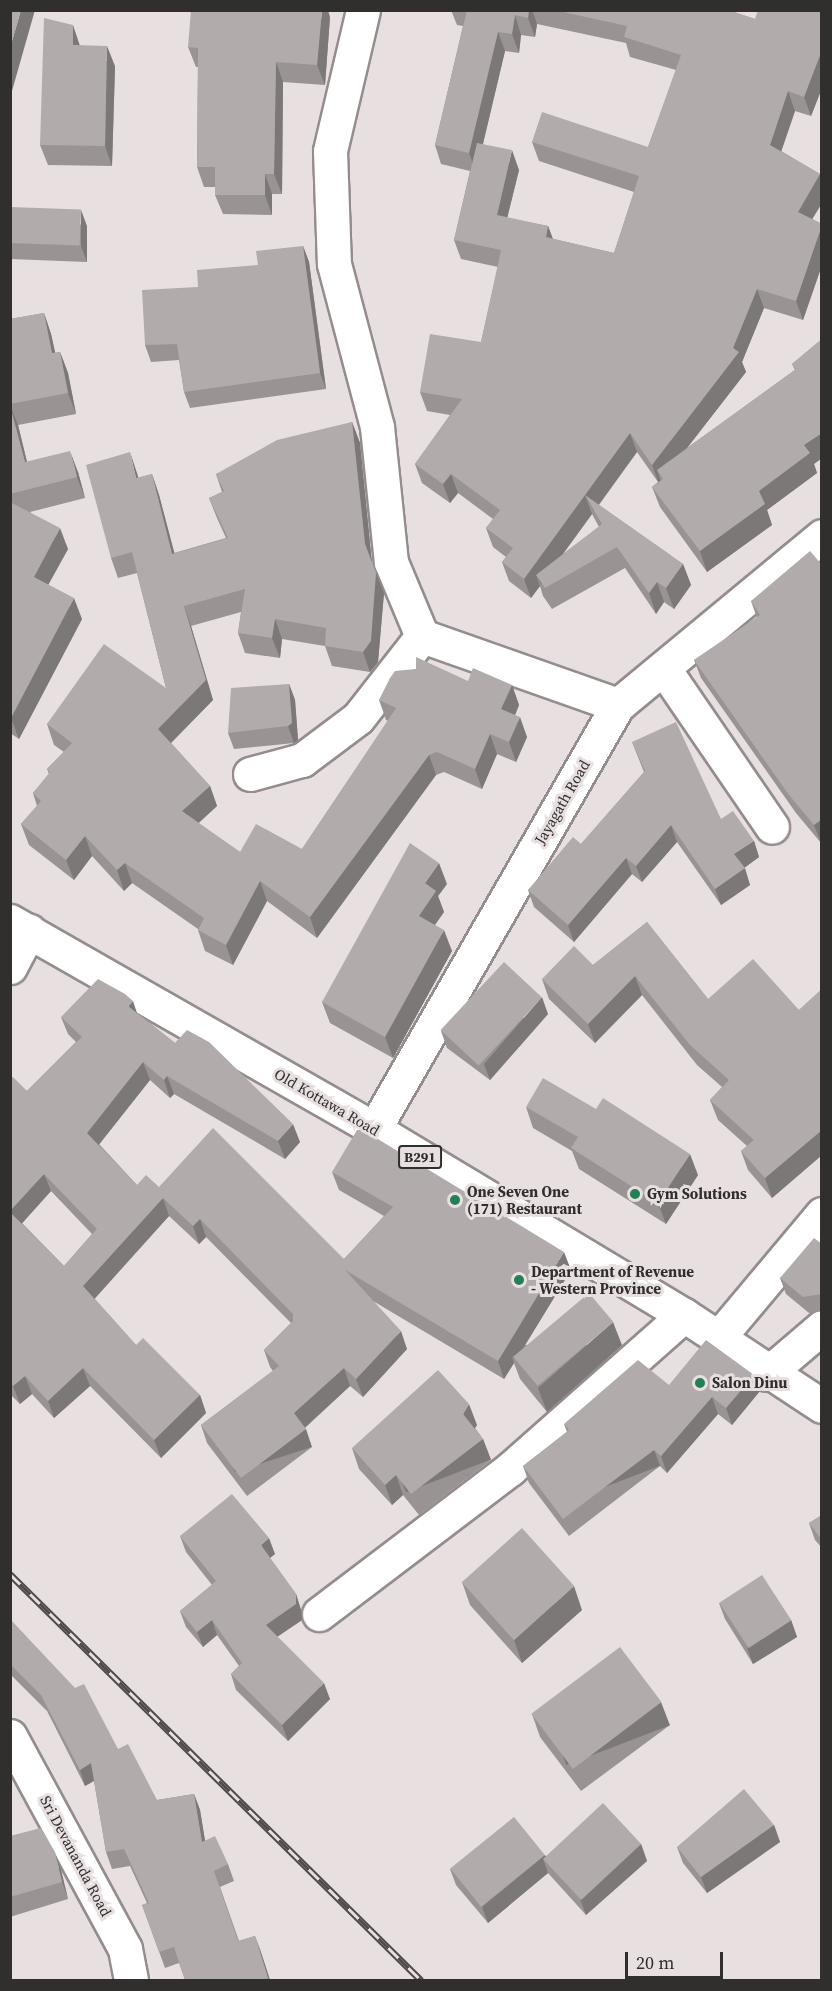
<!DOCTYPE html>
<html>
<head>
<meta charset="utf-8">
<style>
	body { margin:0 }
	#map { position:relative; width:832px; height:1991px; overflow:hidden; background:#e8e0e0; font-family:"Source Serif 4",serif }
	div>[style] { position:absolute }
	.roads { filter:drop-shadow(2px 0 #948c8d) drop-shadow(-2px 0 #948c8d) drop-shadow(0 2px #948c8d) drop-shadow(0 -2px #948c8d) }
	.minor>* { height:33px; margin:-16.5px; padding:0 16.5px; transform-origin:16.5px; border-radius:16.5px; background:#fff }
	.major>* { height:33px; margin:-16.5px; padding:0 16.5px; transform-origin:16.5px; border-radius:16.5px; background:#fff }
	.rail>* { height:7px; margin-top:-3.5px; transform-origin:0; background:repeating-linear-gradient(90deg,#e8e0e0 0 14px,#4f4b4b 0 28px); box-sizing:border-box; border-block:2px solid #4f4b4b }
	.wall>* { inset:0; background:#999393 }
	.shaded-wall>* { inset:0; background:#7d7878; transform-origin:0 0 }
	.building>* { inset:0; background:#b2abab; transform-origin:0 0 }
	.dots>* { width:16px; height:16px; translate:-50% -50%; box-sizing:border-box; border:3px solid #e8e0e0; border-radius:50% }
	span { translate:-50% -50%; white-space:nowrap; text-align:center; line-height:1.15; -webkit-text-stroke:6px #e8e0e0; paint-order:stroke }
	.shield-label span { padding:2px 4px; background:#e8e0e0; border:2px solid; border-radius:4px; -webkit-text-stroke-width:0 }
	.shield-label { font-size:14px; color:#312e2e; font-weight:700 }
	.street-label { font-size:15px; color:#312e2e }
	.poi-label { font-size:15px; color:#312e2e; font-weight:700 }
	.left { translate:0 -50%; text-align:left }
	.frame { position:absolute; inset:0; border:12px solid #312e2e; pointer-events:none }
	.scale { position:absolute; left:625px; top:1952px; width:98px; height:27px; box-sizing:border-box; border:3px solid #312e2e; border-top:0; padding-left:8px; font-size:18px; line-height:21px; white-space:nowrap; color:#312e2e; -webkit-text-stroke:4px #e8e0e0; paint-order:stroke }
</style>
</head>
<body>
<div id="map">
	<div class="roads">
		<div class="minor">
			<div style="left:363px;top:10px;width:145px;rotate:103.2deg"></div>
			<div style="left:330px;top:151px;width:113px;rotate:88deg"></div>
			<div style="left:334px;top:264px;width:169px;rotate:75.2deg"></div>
			<div style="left:377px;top:427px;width:136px;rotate:84.1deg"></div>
			<div style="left:391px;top:562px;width:80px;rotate:67.3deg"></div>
			<div style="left:422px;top:636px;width:208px;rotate:19.4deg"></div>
			<div style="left:664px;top:669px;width:191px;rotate:55.6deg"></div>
			<div style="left:250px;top:774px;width:54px;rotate:-15.1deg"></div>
			<div style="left:302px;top:760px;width:70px;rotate:-36.9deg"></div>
			<div style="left:358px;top:718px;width:104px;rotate:-52deg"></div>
			<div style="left:10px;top:967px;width:41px;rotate:-62.2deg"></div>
			<div style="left:374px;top:1129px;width:489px;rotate:-60.1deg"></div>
			<div style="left:618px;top:705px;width:265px;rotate:-39.6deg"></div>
			<div style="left:718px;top:1338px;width:162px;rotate:-50deg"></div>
			<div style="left:767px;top:1374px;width:72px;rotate:-40.5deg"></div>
			<div style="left:319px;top:1614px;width:240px;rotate:-37.2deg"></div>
			<div style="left:510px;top:1469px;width:232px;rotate:-41.5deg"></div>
			<div style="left:10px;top:1736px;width:242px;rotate:61.6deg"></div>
			<div style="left:125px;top:1949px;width:32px;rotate:79deg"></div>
		</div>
		<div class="major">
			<div style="left:10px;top:921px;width:419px;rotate:29.7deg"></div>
			<div style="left:374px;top:1129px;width:362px;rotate:31deg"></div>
			<div style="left:684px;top:1315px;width:165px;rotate:33.4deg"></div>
		</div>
	</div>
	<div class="rail">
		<div style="left:10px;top:1574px;width:578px;rotate:44.65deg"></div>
	</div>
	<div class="wall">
		<div style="clip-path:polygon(evenodd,451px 10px,728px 10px,755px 19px,822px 10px,822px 88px,811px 116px,795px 111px,781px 151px,820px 174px,822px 177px,822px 203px,812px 219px,822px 224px,822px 265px,803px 320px,764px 308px,742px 362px,746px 372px,687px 448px,795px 370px,792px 364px,822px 339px,822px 458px,814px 464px,817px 473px,767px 510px,772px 525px,707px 572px,660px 507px,652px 487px,658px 482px,637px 452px,599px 505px,683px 564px,691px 585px,674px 609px,664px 602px,656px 614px,625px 568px,552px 609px,543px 596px,540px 586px,531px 598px,509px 581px,502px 562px,506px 557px,493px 547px,486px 528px,493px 519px,458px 493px,450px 503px,422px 483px,415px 464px,450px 415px,427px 411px,420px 392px,481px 342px,498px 267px,461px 259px,454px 240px,470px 171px,441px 164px,435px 145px,463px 26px,457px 25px,451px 10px,537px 24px,626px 43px,630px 57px,676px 70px,648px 147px,532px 142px,539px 161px,634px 192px,614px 253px,553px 239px,548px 226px,507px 218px,519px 170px,483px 144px,505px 51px,519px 53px,521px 35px,535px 37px,537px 24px,451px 10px,592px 514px,599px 527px,563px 554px,592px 514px)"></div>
		<div style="clip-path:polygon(330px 17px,325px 85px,283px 82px,282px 194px,272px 194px,272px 215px,223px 214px,215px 195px,215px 187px,204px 187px,197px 167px,198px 67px,196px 67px,188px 47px)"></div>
		<div style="clip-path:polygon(80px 45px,115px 66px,112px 166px,48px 165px,40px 145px)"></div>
		<div style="clip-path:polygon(10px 207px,87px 226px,87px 262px,10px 259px)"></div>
		<div style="clip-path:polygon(303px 246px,309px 262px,326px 389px,190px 408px,184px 392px,179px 360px,151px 362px,145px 345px,198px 287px,258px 265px)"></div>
		<div style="clip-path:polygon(44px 313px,51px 334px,55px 353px,60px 352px,68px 373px,76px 414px,18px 425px,27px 462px,78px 472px,85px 498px,30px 512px,68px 549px,48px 585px,82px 619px,19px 739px,10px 733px,10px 319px)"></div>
		<div style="clip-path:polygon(352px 422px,360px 443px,372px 562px,384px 593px,378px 662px,370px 672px,332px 666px,325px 646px,282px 639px,280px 658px,245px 653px,238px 633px,241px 612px,191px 626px,213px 700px,171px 743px,210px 786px,217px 806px,198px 823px,240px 852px,302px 849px,388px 721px,386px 720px,379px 700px,468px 681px,512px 685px,519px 705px,515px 715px,527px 737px,516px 762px,497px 754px,482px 789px,444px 772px,436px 775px,317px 938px,267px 901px,233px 965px,205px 951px,198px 930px,198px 929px,132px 883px,124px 891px,92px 856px,74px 880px,29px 845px,21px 824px,37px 806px,33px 793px,49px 774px,47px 769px,64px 752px,54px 745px,47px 724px,166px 688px,137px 573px,118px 578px,111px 558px,137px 473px,138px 478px,152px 474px,159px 495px,174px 553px,226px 538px,217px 518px,209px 498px,222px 492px,216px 474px)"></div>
		<div style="clip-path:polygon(822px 565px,822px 842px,821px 843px,796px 813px,701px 678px,694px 660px,757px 618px,751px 601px)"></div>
		<div style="clip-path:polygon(289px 684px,295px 700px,298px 740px,294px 743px,234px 749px,228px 733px)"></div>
		<div style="clip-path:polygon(632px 742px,721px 819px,754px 841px,759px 857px,744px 868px,750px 885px,721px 905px,677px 842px,642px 882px,632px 874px,574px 942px,534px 907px,528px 890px,581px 844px,644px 772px)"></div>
		<div style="clip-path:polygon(447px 884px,438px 896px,444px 912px,435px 925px,452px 951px,393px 1058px,330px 1023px,322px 1002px)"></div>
		<div style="clip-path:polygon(647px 922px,708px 999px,799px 1010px,822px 989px,822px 1155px,772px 1198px,748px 1170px,741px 1151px,747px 1146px,718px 1120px,710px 1100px,722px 1087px,697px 1065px,642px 995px,595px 1043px,549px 999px,542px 979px,593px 965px)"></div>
		<div style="clip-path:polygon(evenodd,137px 1013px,300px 1142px,285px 1159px,174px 1094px,170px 1098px,150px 1080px,99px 1144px,137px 1185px,159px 1187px,344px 1259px,384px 1216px,339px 1190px,332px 1172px,571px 1270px,525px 1345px,622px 1345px,547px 1412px,520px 1379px,514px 1363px,504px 1379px,373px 1301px,407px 1349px,363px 1397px,350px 1386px,305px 1428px,312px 1447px,247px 1496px,207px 1443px,201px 1425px,273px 1371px,270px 1367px,264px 1350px,291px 1323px,206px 1237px,199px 1244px,169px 1216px,94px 1298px,136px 1345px,200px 1395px,206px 1413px,161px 1458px,90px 1386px,54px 1418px,32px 1394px,20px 1404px,10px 1394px,10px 1079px,27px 1091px,76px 1042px,68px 1034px,61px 1017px,137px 1013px,51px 1191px,92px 1234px,64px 1266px,22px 1223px,51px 1191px)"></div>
		<div style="clip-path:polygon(548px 1014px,490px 1080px,447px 1048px,441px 1031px)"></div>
		<div style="clip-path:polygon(526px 1107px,698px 1175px,666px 1224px,579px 1169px,572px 1151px,533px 1128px)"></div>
		<div style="clip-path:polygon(822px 1244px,822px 1311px,809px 1313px,786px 1294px,780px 1278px)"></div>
		<div style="clip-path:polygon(754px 1375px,760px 1391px,732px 1425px,718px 1414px,667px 1473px,660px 1466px,569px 1536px,529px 1483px,523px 1466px,567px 1432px,564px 1424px,669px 1385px)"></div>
		<div style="clip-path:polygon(477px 1425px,475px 1428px,483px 1439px,491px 1460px,419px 1515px,403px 1495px,392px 1505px,359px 1469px,352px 1448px)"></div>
		<div style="clip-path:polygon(822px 1515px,822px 1548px,815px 1540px,809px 1523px)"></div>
		<div style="clip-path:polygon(180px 1536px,275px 1554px,270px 1558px,296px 1594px,301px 1610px,302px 1620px,277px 1637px,330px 1699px,288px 1741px,236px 1690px,231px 1674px,239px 1666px,217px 1635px,203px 1647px,186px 1627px,180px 1611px,212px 1585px,186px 1552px)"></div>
		<div style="clip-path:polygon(462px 1582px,582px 1610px,522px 1663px,470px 1605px)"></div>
		<div style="clip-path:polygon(719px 1603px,791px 1620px,797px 1637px,753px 1664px,725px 1619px)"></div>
		<div style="clip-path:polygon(10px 1619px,118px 1749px,157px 1800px,194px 1794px,200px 1810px,205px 1841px,228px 1864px,234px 1881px,220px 1887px,239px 1941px,255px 1936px,270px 1980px,185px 1980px,179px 1963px,165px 1968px,142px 1905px,147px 1903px,130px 1866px,112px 1869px,106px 1852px,94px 1781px,85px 1786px,47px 1711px,10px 1674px)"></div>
		<div style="clip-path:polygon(532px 1714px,670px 1725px,581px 1791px,540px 1737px)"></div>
		<div style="clip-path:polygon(774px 1825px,780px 1842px,707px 1893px,683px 1863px,677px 1847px)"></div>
		<div style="clip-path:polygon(10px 1836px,61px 1870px,68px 1899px,10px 1917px)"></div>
		<div style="clip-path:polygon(641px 1844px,647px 1861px,586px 1915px,548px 1873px,488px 1923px,456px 1885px,450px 1869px,545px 1855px,545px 1856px)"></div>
	</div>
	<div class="shaded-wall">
		<div style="clip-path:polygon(21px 10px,35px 10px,10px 98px,10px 48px)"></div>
		<div style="clip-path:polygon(322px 10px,328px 10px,330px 17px,325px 85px,317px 65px)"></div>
		<div style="clip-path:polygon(529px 10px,532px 10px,537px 24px,535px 37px,528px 18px)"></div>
		<div style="clip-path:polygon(515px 15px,521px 35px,519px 53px,512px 34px)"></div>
		<div style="clip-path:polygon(73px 25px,80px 46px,73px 45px)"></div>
		<div style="clip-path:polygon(498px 32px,505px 51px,476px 173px,469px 153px)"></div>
		<div style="clip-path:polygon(107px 46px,115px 66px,112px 166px,105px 146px)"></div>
		<div style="clip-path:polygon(822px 50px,822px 88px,811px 116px,804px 97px)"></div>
		<div style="clip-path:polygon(276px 62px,283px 82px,282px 194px,274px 174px)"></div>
		<div style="clip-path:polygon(788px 91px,795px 111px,777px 164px,770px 145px)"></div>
		<div style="clip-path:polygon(512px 150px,519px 170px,503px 235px,497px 215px)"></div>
		<div style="clip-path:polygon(265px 174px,272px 194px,272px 215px,265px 195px)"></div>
		<div style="clip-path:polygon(820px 174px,822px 177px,822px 203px,805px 231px,798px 212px)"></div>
		<div style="clip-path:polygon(81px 210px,87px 226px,87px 262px,81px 246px)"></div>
		<div style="clip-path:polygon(822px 225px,822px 265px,803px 320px,796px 301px)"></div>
		<div style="clip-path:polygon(548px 226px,555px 245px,546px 237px)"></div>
		<div style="clip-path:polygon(303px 246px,309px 262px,326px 389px,320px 373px)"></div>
		<div style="clip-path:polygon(757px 289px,764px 308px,742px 362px,746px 372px,663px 479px,657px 470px,661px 482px,659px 484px,652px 465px,733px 348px)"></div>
		<div style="clip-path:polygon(44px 313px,51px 334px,60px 374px,52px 353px)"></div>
		<div style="clip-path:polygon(60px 352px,68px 373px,76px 414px,68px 393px)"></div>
		<div style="clip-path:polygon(10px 405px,18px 425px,32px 483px,25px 462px)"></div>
		<div style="clip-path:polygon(352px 422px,360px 443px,372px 564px,365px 544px)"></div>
		<div style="clip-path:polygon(630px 433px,637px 452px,594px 511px,585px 495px,592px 514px,541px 584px,536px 575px,540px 586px,531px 598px,524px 579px)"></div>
		<div style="clip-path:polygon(822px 433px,822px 458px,814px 464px,817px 473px,767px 510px,772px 525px,707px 572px,700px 551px,804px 445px)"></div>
		<div style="clip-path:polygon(70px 451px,78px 472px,85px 498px,77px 477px)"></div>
		<div style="clip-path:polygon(130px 452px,137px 473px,144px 499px,136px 478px)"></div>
		<div style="clip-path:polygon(152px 474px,159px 495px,180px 574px,172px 554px)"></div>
		<div style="clip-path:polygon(451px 474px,458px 493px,450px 503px,443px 484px)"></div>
		<div style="clip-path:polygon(60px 528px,68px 549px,41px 598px,34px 577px)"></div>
		<div style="clip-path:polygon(683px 564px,691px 585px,674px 609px,666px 588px)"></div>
		<div style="clip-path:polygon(376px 573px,384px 593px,378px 662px,370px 672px,363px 652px)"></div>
		<div style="clip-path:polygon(657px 582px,664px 602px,656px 614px,649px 593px)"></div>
		<div style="clip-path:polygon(74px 598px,82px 619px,19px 739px,11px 718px)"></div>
		<div style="clip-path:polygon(184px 606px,191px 626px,213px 700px,165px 749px,158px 729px)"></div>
		<div style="clip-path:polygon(275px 619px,282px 639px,280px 658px,272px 638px)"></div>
		<div style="clip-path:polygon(289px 684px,295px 700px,298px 740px,294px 743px,288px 726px)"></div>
		<div style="clip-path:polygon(512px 685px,519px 705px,509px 730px,501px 709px)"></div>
		<div style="clip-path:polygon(520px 717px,527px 737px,516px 762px,509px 742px)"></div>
		<div style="clip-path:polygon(490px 734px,497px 754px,482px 789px,475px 769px)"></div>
		<div style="clip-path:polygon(429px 755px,436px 775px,317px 938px,310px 917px)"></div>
		<div style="clip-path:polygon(210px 786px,217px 806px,189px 832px,182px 811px)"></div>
		<div style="clip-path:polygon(822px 819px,822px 842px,821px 843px,814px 825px)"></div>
		<div style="clip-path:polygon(671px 825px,677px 842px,642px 882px,636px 866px)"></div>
		<div style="clip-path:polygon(85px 836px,92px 856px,74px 880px,66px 860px)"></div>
		<div style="clip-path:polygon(754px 841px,759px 857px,740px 871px,734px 854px)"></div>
		<div style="clip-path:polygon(626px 858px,632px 874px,574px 942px,568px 925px)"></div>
		<div style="clip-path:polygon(125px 863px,132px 883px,124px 891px,117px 870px)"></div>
		<div style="clip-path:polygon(439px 863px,447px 884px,438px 896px,444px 912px,426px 937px,419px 916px,425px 883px)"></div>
		<div style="clip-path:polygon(745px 868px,750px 885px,721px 905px,715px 889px)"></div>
		<div style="clip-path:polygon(260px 881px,267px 901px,233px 965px,226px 945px)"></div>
		<div style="clip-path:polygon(444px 930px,452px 951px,393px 1058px,385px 1037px)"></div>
		<div style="clip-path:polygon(635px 976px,642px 995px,595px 1043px,588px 1024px)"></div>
		<div style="clip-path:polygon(542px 997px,548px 1014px,490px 1080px,484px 1064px)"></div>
		<div style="clip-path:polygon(133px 1001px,139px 1019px,128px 1006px)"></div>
		<div style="clip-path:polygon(143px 1062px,150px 1080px,94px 1151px,87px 1133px)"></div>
		<div style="clip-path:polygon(167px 1076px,174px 1094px,170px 1098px,164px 1080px)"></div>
		<div style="clip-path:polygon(293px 1124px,300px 1142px,285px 1159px,278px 1141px)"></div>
		<div style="clip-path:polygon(822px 1130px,822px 1155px,772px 1198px,765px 1178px)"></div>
		<div style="clip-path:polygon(690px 1154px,698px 1175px,666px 1224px,658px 1203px)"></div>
		<div style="clip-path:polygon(44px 1174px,51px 1191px,17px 1229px,10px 1211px)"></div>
		<div style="clip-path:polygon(163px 1198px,169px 1216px,90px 1304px,83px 1286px)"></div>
		<div style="clip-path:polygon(200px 1219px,206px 1237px,199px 1244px,193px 1226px)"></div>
		<div style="clip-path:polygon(564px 1252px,571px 1270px,516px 1360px,512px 1356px,514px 1363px,504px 1379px,498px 1361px)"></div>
		<div style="clip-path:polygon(613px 1322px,622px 1345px,547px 1412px,538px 1388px)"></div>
		<div style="clip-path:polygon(401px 1331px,407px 1349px,363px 1397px,356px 1379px)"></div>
		<div style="clip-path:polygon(83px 1368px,90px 1386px,54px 1418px,48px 1401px)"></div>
		<div style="clip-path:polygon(344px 1368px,350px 1386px,301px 1431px,294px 1413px)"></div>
		<div style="clip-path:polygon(754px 1375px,760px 1391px,732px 1425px,726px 1408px)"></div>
		<div style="clip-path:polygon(25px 1376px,32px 1394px,20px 1404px,13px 1386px)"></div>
		<div style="clip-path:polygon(200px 1395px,206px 1413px,161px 1458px,154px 1440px)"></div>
		<div style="clip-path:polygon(712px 1397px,718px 1414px,667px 1473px,661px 1456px)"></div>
		<div style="clip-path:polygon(469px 1404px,477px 1425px,471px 1434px,463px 1414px)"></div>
		<div style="left:306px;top:1429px;width:19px;height:81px;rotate:72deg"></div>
		<div style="left:483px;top:1439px;width:22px;height:91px;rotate:69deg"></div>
		<div style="left:654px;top:1450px;width:17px;height:114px;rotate:69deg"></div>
		<div style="clip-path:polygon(396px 1475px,403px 1495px,392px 1505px,385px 1485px)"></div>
		<div style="clip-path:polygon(269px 1538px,275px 1554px,266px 1561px,261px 1545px)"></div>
		<div style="clip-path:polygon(574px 1586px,582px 1610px,522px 1663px,514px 1640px)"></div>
		<div style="clip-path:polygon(296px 1594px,301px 1610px,302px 1620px,271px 1641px,266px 1625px)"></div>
		<div style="clip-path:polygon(212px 1620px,217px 1635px,203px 1647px,197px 1632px)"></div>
		<div style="clip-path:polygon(791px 1620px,797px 1637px,753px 1664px,747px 1648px)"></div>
		<div style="clip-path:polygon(324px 1683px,330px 1699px,288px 1741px,282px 1725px)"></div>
		<div style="left:661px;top:1702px;width:25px;height:111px;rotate:69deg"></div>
		<div style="clip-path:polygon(91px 1763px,97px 1779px,85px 1786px,80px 1770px)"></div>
		<div style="clip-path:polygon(194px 1794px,200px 1810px,208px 1859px,202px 1842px)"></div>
		<div style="clip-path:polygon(774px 1825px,780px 1842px,707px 1893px,701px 1877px)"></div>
		<div style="clip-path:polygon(641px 1844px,647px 1861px,586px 1915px,580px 1899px)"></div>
		<div style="clip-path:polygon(55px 1852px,61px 1870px,68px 1899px,62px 1882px)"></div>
		<div style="clip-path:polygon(545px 1855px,549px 1865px,543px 1859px,548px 1873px,488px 1923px,482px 1907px)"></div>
		<div style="clip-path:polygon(255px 1936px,261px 1952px,270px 1980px,268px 1978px)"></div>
	</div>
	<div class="building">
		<div style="clip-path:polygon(10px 10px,21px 10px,10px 48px)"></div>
		<div style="clip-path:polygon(191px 10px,322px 10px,317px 65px,276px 62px,274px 174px,265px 174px,265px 195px,215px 195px,215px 167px,197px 167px,198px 48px,188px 47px)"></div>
		<div style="clip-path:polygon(467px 10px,529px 10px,528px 18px,515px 15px,512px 34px,498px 32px,469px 153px,435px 145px)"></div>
		<div style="clip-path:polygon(554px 10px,728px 10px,755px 19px,758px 10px,822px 10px,822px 50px,804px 97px,788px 91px,770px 145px,820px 174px,798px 212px,822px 224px,822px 225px,796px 301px,757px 289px,733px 348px,739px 352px,652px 465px,630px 433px,524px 579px,502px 562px,513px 548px,486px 528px,500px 510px,451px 474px,443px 484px,415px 464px,462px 399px,420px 392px,430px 334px,481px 342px,501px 250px,454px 240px,477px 143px,512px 150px,497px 215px,548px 226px,546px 237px,614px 253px,639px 176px,532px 142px,542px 112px,648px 147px,681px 55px,624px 37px,627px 26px)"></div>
		<div style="clip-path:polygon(44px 18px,73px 25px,73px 45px,107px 46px,105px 146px,40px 145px)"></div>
		<div style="left:10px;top:207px;width:71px;height:36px;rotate:2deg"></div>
		<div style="clip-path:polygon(303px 246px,320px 373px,184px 392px,177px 344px,145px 345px,142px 290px,198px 287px,197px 270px,258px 265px,256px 251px)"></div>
		<div style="clip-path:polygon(44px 313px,52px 353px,60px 352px,68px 393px,10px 404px,10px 319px)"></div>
		<div style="clip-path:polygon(822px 339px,822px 433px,804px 445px,810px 453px,759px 491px,765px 504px,700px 551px,652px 487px,663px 479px,657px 470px,796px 369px,792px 364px)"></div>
		<div style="clip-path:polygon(10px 406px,25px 462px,70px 451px,77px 477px,10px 494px)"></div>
		<div style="clip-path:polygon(352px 422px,365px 544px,376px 573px,371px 641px,363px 652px,325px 646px,326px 628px,275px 619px,272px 638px,238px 633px,245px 589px,184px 606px,206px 680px,158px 729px,210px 786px,182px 811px,240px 852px,256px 824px,302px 849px,396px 708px,379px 700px,390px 678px,395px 671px,416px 669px,416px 657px,468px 681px,473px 668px,512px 685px,501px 709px,520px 717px,509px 742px,490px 734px,475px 769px,437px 752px,429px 755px,310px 917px,260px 881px,226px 945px,198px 930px,204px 918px,125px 863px,117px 870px,85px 836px,66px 860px,21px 824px,41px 801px,33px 793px,50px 772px,47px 769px,72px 743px,47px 724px,104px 644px,166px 688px,132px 552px,111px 558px,86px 465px,130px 452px,136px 478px,152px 474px,172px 554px,228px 538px,209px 498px,224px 491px,216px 474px,277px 440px)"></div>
		<div style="clip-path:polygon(585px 495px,683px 564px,666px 588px,657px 582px,649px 593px,617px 547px,545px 588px,536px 575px,602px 524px)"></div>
		<div style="clip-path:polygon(10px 502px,60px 528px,34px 577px,74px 598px,11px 718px)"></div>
		<div style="clip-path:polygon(810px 551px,822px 565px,822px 819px,814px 825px,789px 795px,694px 660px,760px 615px,751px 601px)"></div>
		<div style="clip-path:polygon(289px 684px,292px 723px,288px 726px,228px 733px,231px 688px)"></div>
		<div style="clip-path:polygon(676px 722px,721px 819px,733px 811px,754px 841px,734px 854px,745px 868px,715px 889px,671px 825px,636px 866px,626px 858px,568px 925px,528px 890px,573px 837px,581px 844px,645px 771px,632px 742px)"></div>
		<div style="clip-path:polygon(410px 843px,439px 863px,425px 883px,436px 891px,419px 916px,444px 930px,385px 1037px,322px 1002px)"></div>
		<div style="clip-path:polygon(647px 922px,708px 999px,753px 959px,799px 1010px,822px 989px,822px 1130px,765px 1178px,741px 1151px,754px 1140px,710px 1100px,729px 1080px,690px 1045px,635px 976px,588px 1024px,542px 979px,574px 946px,593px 965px)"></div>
		<div style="left:504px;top:962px;width:52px;height:93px;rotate:43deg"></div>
		<div style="clip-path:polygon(98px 979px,125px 994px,133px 1001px,128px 1006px,175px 1043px,187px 1030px,209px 1042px,293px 1124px,278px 1141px,167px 1076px,164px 1080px,143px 1062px,87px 1133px,137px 1185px,146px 1175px,159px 1187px,213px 1128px,344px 1259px,393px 1207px,332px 1172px,357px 1130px,363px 1130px,564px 1252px,498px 1361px,345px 1270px,401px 1331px,356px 1379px,344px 1368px,294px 1413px,306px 1429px,241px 1478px,201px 1425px,279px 1366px,264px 1350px,293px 1321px,293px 1314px,200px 1219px,193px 1226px,163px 1198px,83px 1286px,136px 1345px,143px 1338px,200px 1395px,154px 1440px,83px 1368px,48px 1401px,25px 1376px,13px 1386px,10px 1383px,10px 1212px,64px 1266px,97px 1229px,44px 1174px,10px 1211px,10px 1079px,13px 1077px,27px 1091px,82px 1037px,61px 1017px)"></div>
		<div style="clip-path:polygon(543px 1078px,596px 1109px,603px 1098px,690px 1154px,658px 1203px,571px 1148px,578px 1137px,526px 1107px)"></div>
		<div style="clip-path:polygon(814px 1238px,822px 1244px,822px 1294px,803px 1297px,780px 1278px)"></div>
		<div style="left:589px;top:1293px;width:38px;height:99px;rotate:50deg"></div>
		<div style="clip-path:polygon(706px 1340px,754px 1375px,726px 1408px,712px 1397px,661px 1456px,654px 1450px,563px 1519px,523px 1466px,569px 1430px,564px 1424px,638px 1360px,669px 1385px)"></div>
		<div style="clip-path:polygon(438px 1370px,469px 1404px,463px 1414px,483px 1439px,411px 1494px,396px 1475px,385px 1485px,352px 1448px)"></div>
		<div style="clip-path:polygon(232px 1494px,269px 1538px,261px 1545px,296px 1594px,296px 1604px,266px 1625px,324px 1683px,282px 1725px,231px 1674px,242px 1663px,212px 1620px,197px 1632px,180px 1611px,216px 1581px,180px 1536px)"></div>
		<div style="clip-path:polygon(822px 1515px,822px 1540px,809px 1523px)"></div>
		<div style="left:522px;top:1528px;width:78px;height:81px;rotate:48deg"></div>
		<div style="left:762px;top:1575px;width:54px;height:51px;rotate:57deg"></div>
		<div style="clip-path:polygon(10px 1619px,75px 1688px,84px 1684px,118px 1749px,128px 1744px,157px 1800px,194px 1794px,202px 1842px,215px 1836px,228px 1864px,214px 1871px,238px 1941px,255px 1936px,268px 1978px,259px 1980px,185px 1980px,174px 1947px,159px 1952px,142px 1905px,149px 1903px,124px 1849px,106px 1852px,91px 1763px,80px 1770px,41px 1695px,10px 1664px)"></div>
		<div style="left:620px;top:1647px;width:69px;height:111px;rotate:53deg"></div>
		<div style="clip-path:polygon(744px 1789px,774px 1825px,701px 1877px,677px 1847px)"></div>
		<div style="left:603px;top:1803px;width:56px;height:82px;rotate:47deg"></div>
		<div style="left:514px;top:1817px;width:49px;height:82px;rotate:51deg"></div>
		<div style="clip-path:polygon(41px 1828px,55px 1852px,62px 1882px,10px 1897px,10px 1836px)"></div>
	</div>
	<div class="dots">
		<div style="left:635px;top:1194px;background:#227f56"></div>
		<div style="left:455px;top:1200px;background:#227f56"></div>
		<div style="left:519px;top:1280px;background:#227f56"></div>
		<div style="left:700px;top:1383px;background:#227f56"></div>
	</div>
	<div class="shield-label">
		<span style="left:420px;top:1157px">B291</span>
	</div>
	<div class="street-label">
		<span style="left:562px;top:802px;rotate:-60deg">Jayagath Road</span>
		<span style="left:327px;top:1102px;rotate:30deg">Old Kottawa Road</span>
		<span style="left:76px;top:1856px;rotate:62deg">Sri Devananda Road</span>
	</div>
	<div class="poi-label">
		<span class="left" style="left:467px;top:1200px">One Seven One<br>(171) Restaurant</span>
		<span class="left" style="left:647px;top:1194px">Gym Solutions</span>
		<span class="left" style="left:531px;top:1280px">Department of Revenue<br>- Western Province</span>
		<span class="left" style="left:712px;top:1383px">Salon Dinu</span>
	</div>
	<div class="frame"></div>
	<div class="scale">20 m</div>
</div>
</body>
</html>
